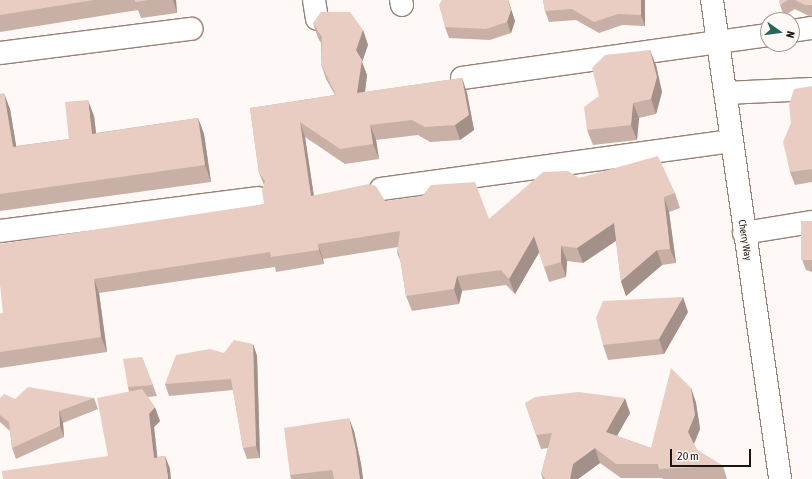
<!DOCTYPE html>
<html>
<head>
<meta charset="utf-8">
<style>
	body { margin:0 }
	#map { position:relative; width:812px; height:479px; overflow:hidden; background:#fef8f6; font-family:"Asap Condensed",sans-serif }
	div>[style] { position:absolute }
	.roads { filter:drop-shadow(1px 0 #9a8176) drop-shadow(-1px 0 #9a8176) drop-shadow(0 1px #9a8176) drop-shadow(0 -1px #9a8176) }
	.minor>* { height:22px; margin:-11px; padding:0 11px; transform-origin:11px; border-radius:11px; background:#fff }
	.wall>* { inset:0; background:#c8b0a7 }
	.shaded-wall>* { inset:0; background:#a39088 }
	.building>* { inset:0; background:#e9cdc2; transform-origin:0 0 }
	span { translate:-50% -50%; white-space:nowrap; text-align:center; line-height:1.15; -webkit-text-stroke:3.5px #fef8f6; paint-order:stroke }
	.street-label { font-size:10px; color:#1d1410 }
	.north { position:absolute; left:760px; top:12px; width:40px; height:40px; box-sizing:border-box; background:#fef8f6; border:1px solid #a49d9a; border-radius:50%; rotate:104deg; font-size:11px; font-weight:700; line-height:16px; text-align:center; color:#1d1410 }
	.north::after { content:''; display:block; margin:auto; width:14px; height:18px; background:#256859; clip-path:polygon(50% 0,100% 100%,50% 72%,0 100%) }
	.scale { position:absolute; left:670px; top:449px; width:81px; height:18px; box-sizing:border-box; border:2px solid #1d1410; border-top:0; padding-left:5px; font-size:12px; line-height:14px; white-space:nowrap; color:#1d1410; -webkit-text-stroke:3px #fef8f6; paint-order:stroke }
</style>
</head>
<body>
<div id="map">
	<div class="roads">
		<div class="minor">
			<div style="left:314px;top:0;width:19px;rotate:81deg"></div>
			<div style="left:401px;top:0;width:5px;rotate:79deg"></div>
			<div style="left:712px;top:0;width:484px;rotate:81.9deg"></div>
			<div style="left:792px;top:31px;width:20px;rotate:-9deg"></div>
			<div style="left:0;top:53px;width:193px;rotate:-7.2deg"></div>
			<div style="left:462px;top:78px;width:309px;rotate:-8deg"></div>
			<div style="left:725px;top:93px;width:87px;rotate:-2.6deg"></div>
			<div style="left:381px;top:189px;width:352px;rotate:-7.8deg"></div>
			<div style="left:0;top:231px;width:260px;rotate:-7.3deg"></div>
			<div style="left:744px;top:233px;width:69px;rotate:-9.2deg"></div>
		</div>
	</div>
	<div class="wall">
		<div style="clip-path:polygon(0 0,176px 0,177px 13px,141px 18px,138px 10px,0 32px)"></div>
		<div style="clip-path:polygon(442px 0,508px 0,515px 21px,511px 33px,490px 40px,449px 38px,445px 27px)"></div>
		<div style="clip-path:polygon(543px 0,645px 0,645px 26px,622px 25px,599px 33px,576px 20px,549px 22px,545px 11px)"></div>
		<div style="clip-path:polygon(779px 0,812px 0,812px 16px,809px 16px,795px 9px,784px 16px,780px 5px)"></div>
		<div style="clip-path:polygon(313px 23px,363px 30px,368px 45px,362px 62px,367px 75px,365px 92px,462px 78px,467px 93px,474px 130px,460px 140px,430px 142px,418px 135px,376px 140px,379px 159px,345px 164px,305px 137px,314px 196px,385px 201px,489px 219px,579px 178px,675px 193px,680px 208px,669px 212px,676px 263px,662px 265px,626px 296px,621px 281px,616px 241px,583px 263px,567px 261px,566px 277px,549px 282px,539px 252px,515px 294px,506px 285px,462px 291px,459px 304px,412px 311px,406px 296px,401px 263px,397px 252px,398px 247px,323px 259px,324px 264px,276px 272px,275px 267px,99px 293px,107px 352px,0 368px,0 314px,3px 313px,264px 204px,264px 185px,259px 173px,250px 108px,335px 95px,326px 79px,321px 64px,321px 43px,318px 38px)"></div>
		<div style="clip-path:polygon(656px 65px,662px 92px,656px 114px,639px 118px,637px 140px,593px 145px,587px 130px)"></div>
		<div style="clip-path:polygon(812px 86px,812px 182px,795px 185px,790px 172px)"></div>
		<div style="clip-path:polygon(0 94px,10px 109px,16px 146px,69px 139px,94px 116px,96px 133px,198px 118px,204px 134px,211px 182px,0 211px)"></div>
		<div style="clip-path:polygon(812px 221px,812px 272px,806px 270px,801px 257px)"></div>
		<div style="clip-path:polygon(688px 312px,664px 354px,608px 360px,603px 345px)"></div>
		<div style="clip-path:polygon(253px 344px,257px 356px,260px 458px,247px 459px,243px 448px,233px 390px,169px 396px,165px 384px,224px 353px)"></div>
		<div style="clip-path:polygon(142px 357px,157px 396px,148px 397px,160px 421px,154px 427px,157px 457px,165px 456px,170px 469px,108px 456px,129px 392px,128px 387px)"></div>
		<div style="clip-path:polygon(691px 388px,696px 403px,700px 429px,694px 444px,697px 450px,723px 466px,727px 479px,663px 479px,662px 478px,621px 478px,600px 463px,578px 479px,543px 479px,541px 474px,548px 448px,541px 449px,525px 403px,630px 413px,617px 436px,651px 448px)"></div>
		<div style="clip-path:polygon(0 398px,15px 399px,94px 398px,98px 409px,63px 423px,64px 437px,16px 459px,12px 448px,10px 431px,0 422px)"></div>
		<div style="clip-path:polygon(354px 431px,361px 464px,363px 479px,291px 479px,290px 475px)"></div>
	</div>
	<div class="shaded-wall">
		<div style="clip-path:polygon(173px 0,176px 0,177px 13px)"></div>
		<div style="clip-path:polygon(508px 0,515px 21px,511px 33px,507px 22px)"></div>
		<div style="clip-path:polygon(641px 0,645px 0,645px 26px,641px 15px)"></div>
		<div style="clip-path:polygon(363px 30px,368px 45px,362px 62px,367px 75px,363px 108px,357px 93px,356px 50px)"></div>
		<div style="clip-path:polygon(650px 50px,656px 65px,662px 92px,656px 114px,651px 99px)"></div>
		<div style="clip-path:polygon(462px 78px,467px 93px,474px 130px,460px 140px,455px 125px)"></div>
		<div style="clip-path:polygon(4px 93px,10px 109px,19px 163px,13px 147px)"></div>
		<div style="clip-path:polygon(88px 100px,94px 116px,98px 150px,92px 134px)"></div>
		<div style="clip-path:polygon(633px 103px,639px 118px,637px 140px,631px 125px)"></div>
		<div style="clip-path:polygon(198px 118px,204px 134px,211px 182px,205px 165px)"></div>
		<div style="clip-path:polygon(300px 122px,305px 137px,316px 211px,311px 196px)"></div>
		<div style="clip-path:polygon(370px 125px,376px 140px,379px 159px,373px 144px)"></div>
		<div style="clip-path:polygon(664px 197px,669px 212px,676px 263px,670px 249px)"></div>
		<div style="clip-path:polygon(614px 223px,620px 238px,583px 263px,577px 248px)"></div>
		<div style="clip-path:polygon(534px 236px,540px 251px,515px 294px,509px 279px)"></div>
		<div style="clip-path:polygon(318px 244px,323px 259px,324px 264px,319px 250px)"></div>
		<div style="clip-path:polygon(561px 246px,567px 261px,566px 277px,561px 262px)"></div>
		<div style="clip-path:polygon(657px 250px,662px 265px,626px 296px,621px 281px)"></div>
		<div style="clip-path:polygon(457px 276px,462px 291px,459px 304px,454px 289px)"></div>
		<div style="clip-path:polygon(94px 279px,99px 293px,107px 352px,101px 337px)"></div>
		<div style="clip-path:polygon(683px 297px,688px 312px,664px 354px,659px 339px)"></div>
		<div style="clip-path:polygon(253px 344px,257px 356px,260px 458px,256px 446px)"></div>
		<div style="clip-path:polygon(691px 388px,696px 403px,700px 429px,693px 446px,688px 432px)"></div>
		<div style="clip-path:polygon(625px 398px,630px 413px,611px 446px,606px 432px)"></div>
		<div style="clip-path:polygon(155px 407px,160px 421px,154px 427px,159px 471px,154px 458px,149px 414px)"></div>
		<div style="clip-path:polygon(59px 411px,63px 423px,64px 437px,60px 426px)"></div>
		<div style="clip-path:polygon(349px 418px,354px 431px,361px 464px,363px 479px,360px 479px)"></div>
		<div style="clip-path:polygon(595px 448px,600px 463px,578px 479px,570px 479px,573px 464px)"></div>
		<div style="clip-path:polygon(165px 456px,170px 469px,171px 479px,168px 479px)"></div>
	</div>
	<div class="building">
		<div style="clip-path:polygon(0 0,94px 0,0 15px)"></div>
		<div style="clip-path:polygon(135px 0,148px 0,135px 2px)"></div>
		<div style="clip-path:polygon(442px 0,508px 0,511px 10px,507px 22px,486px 29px,445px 27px,439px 5px)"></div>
		<div style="clip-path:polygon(543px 0,641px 0,641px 15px,618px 14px,594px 22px,572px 9px,545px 11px)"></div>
		<div style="clip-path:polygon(779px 0,788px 0,780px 5px)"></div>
		<div style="clip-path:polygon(795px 0,812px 0,812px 5px,805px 5px)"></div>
		<div style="clip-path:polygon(321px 12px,350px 12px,363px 30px,356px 50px,362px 60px,357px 93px,462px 78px,469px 115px,455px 125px,425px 127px,412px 120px,370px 125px,373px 144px,340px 149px,300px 122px,311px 196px,369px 184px,376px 186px,385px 201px,422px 196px,431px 185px,475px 182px,489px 219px,543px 172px,568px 171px,579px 178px,658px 156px,675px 193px,664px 197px,670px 249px,657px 250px,621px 281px,614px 223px,577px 248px,561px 246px,561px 262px,544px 267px,534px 236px,509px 279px,501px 270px,457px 276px,454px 289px,406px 296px,399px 253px,397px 252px,400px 231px,318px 244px,319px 250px,271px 257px,270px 252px,94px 279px,101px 337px,0 352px,0 314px,3px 313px,0 285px,0 244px,264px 204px,262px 191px,265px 181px,259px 173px,250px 108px,336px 95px,321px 64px,322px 37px,313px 23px)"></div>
		<div style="clip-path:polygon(650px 50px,657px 77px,651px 99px,633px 103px,631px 125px,587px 130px,584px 107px,599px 96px,592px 68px,605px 55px)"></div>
		<div style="clip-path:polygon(812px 86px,812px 169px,790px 172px,783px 142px,791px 123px,789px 105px,794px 89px)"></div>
		<div style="clip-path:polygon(4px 93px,13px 147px,69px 139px,65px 102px,88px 100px,92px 134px,198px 118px,205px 165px,0 194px,0 94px)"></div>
		<div style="left:812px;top:221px;width:39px;height:11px;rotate:90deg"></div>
		<div style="clip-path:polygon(683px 297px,659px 339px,603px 345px,596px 318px,603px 301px)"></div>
		<div style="clip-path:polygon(234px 340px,253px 344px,256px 446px,243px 448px,231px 379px,165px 384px,176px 355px,210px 349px,224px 353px)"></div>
		<div style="clip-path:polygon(142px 357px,153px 385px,128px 387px,123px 359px)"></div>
		<div style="clip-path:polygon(671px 368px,691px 388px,695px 415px,688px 432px,697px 450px,723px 466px,659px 469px,658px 464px,616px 464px,595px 448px,573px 464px,570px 479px,546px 479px,541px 474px,552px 433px,536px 435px,525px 403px,535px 397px,578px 392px,625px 398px,606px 432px,651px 448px)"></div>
		<div style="clip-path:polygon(28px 387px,94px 398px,59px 411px,60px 426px,12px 448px,9px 422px,0 415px,0 398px,4px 394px,15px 399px)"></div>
		<div style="clip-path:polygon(142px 389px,155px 407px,149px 414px,154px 458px,165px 456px,168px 479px,3px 479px,2px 471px,108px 456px,97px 398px)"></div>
		<div style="clip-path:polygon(349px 418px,356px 450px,360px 479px,334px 479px,332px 470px,290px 475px,284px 428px)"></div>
	</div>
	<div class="street-label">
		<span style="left:745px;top:240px;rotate:81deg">Cherry Way</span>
	</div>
	<div class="north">N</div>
	<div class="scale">20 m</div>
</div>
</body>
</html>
